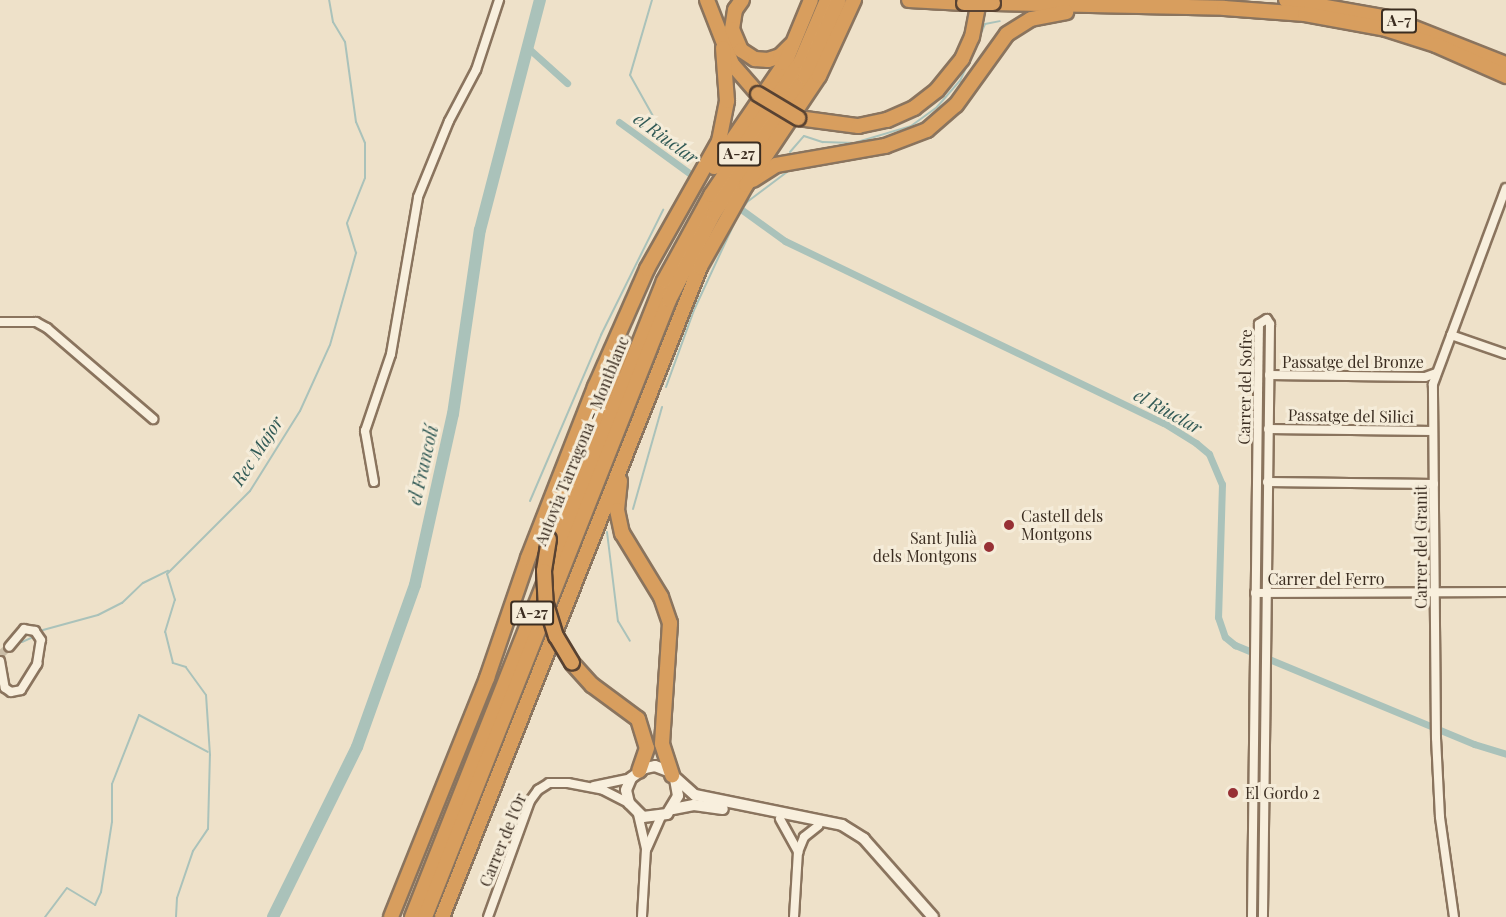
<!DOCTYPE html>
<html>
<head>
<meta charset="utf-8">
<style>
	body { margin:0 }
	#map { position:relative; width:1506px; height:917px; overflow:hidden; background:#eee1c9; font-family:"Playfair Display",serif }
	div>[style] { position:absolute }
	.stream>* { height:2px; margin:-1px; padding:0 1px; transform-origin:1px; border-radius:1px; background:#aac2ba }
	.canal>* { height:7px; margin:-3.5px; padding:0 3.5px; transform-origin:3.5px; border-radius:3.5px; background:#aac2ba }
	.river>* { height:12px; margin:-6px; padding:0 6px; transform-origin:6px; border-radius:6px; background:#aac2ba }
	.minor-tunnel>* { height:8px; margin-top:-4px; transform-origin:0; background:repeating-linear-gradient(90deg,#cabda7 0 8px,transparent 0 12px) }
	.roads { filter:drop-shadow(2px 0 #8a745e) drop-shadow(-2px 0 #8a745e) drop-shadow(0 2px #8a745e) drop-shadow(0 -2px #8a745e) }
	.minor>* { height:8px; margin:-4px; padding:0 4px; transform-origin:4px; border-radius:4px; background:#f8efdd }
	.secondary>* { height:10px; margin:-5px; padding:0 5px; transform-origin:5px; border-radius:5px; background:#f8efdd }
	.motorway>* { height:14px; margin:-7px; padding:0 7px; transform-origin:7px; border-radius:7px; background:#d89e5e }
	.bridges { filter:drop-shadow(2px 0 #584232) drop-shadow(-2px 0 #584232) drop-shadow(0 2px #584232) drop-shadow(0 -2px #584232) }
	.motorway-bridge>* { height:14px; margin:-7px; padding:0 7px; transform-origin:7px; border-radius:7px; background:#d89e5e }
	.dots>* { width:16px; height:16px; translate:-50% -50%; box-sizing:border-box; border:3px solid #f5ecd9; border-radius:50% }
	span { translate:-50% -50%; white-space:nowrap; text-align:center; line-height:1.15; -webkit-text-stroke:6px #f5ecd9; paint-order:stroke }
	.shield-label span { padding:2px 4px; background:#f5ecd9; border:2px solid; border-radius:4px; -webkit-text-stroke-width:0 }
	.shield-label { font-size:15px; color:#3b2d21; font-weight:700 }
	.street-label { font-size:16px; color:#3b2d21 }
	.poi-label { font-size:16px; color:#3b2d21 }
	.left { translate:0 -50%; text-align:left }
	.right { translate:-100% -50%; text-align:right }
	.water-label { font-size:18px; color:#315a56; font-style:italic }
</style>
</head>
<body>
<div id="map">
	<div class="stream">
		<div style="left:652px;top:0;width:78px;rotate:106.3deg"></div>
		<div style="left:630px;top:75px;width:68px;rotate:60.8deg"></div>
		<div style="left:790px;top:152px;width:21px;rotate:-49deg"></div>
		<div style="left:804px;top:136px;width:20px;rotate:18deg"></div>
		<div style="left:823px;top:142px;width:31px;rotate:2deg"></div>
		<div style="left:854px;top:143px;width:59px;rotate:-16.6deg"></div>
		<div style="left:911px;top:126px;width:32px;rotate:-36deg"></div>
		<div style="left:937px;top:107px;width:35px;rotate:-49deg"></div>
		<div style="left:960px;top:81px;width:62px;rotate:-66.3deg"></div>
		<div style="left:985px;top:24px;width:15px;rotate:-11deg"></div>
		<div style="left:666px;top:387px;width:82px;rotate:-70deg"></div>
		<div style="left:694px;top:310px;width:105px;rotate:-65.1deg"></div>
		<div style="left:738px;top:215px;width:16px;rotate:-55deg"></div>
		<div style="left:747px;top:202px;width:55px;rotate:-36.9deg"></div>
		<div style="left:530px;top:501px;width:181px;rotate:-66.8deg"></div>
		<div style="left:601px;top:335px;width:140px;rotate:-63.6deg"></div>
		<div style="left:633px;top:509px;width:106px;rotate:-74.1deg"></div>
		<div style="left:607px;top:532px;width:90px;rotate:83deg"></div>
		<div style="left:618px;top:621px;width:23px;rotate:59deg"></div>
		<div style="left:43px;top:630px;width:57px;rotate:-15.3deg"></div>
		<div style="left:98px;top:615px;width:27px;rotate:-27deg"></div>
		<div style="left:122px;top:603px;width:29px;rotate:-44deg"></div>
		<div style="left:143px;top:583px;width:28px;rotate:-26deg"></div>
		<div style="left:22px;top:642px;width:12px;rotate:-24deg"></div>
		<div style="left:45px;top:917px;width:36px;rotate:-53deg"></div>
		<div style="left:67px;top:888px;width:33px;rotate:31deg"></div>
		<div style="left:95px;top:905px;width:14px;rotate:-65deg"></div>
		<div style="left:101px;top:892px;width:71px;rotate:-81.1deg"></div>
		<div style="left:112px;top:822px;width:38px;rotate:-90deg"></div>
		<div style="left:112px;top:784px;width:74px;rotate:-68.6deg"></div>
		<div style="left:139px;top:715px;width:78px;rotate:28.2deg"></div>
		<div style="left:176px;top:917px;width:19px;rotate:-87deg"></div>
		<div style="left:177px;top:898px;width:50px;rotate:-71.2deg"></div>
		<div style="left:193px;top:851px;width:27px;rotate:-56deg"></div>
		<div style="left:208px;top:829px;width:74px;rotate:-88.5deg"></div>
		<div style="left:210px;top:755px;width:60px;rotate:-93.8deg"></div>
		<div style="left:206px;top:695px;width:34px;rotate:-126deg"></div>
		<div style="left:186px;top:667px;width:14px;rotate:-163deg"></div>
		<div style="left:173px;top:663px;width:32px;rotate:-104deg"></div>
		<div style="left:165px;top:632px;width:34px;rotate:-73deg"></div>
		<div style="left:175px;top:600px;width:27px;rotate:-107deg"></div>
		<div style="left:167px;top:574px;width:117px;rotate:-45deg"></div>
		<div style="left:250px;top:491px;width:94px;rotate:-58deg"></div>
		<div style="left:300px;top:411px;width:72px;rotate:-65.6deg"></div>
		<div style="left:330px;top:345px;width:96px;rotate:-74.2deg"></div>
		<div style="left:356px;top:253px;width:31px;rotate:-107deg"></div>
		<div style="left:347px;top:223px;width:48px;rotate:-68.2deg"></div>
		<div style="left:365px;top:178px;width:35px;rotate:-90deg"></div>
		<div style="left:365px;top:143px;width:23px;rotate:-113deg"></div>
		<div style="left:356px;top:122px;width:81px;rotate:-97.8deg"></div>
		<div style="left:345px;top:42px;width:23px;rotate:-121deg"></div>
		<div style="left:333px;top:22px;width:22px;rotate:-100deg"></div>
	</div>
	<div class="canal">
		<div style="left:527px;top:47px;width:54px;rotate:42deg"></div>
		<div style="left:619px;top:122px;width:95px;rotate:36deg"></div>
		<div style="left:738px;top:207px;width:58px;rotate:35.9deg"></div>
		<div style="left:785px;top:241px;width:420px;rotate:25.7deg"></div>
		<div style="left:1164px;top:423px;width:38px;rotate:32deg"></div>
		<div style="left:1196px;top:443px;width:17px;rotate:40deg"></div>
		<div style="left:1209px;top:454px;width:33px;rotate:67deg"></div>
		<div style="left:1222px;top:484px;width:133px;rotate:91.7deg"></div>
		<div style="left:1218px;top:617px;width:21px;rotate:71deg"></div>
		<div style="left:1225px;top:637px;width:13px;rotate:39deg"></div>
		<div style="left:1235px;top:645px;width:259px;rotate:22.5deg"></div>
		<div style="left:1474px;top:744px;width:34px;rotate:17deg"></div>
	</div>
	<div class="river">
		<div style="left:273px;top:917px;width:190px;rotate:-63.7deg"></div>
		<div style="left:357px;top:747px;width:172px;rotate:-70.3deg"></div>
		<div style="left:415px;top:585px;width:175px;rotate:-77.5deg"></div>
		<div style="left:453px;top:414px;width:186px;rotate:-81.7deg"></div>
		<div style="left:480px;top:230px;width:238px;rotate:-75.4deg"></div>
	</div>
	<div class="minor-tunnel">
		<div style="left:0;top:655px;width:12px;rotate:-42deg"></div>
	</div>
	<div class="roads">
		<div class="minor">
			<div style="left:0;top:322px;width:36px"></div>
			<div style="left:36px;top:322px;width:13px;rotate:29deg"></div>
			<div style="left:47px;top:328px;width:140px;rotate:40.6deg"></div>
			<div style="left:1451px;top:335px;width:58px;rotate:19.1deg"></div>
			<div style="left:1269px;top:375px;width:156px;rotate:0.7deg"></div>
			<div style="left:1425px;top:377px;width:12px;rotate:-20deg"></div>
			<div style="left:1268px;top:429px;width:165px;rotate:0.7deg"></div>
			<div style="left:374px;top:482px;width:52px;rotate:-100deg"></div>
			<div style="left:365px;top:431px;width:81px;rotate:-71.3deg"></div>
			<div style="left:391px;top:354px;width:159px;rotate:-80.2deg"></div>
			<div style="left:418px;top:197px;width:82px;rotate:-67.8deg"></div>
			<div style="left:449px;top:121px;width:58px;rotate:-62.1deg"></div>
			<div style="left:476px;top:70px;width:74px;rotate:-71.8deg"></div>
			<div style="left:1267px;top:482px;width:167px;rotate:0.7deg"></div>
			<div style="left:1255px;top:593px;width:251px;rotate:-0.2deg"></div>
			<div style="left:0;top:661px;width:27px;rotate:80deg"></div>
			<div style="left:5px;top:688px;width:7px;rotate:34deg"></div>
			<div style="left:11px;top:692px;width:10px;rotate:-11deg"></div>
			<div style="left:21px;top:690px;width:31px;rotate:-58deg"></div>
			<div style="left:37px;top:664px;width:24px;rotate:-81deg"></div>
			<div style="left:41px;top:640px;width:11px;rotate:-124deg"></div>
			<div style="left:35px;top:631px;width:11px;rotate:-170deg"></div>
			<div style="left:24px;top:629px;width:23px;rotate:130deg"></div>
			<div style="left:594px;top:786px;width:38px;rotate:-12deg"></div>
			<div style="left:638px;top:814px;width:36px;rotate:77deg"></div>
			<div style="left:646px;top:849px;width:68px;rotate:93.4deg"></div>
			<div style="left:780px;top:819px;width:38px;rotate:61deg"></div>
			<div style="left:647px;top:848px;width:34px;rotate:-66deg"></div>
			<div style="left:488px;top:917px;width:123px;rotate:-70.1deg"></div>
			<div style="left:530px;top:801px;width:14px;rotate:-54deg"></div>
			<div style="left:538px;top:790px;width:13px;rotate:-32deg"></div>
			<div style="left:549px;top:783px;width:19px"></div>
			<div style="left:568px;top:783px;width:36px;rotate:11deg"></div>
			<div style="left:603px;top:790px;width:29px;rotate:27deg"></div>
			<div style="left:794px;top:917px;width:65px;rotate:-86.5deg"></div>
			<div style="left:798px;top:852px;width:16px;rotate:-68deg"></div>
			<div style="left:804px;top:837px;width:18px;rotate:-38deg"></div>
			<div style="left:1252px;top:917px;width:523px;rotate:-89.34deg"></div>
			<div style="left:1258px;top:394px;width:70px;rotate:-89.2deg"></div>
			<div style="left:1259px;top:324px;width:9px;rotate:-32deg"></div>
			<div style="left:1267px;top:319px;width:6px;rotate:59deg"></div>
			<div style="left:1270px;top:324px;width:593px;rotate:90.68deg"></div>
			<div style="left:1454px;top:917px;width:101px;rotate:-98deg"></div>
			<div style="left:1440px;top:817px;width:79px;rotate:-92.9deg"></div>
			<div style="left:1436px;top:738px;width:354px;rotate:-90.5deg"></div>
			<div style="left:1433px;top:384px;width:209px;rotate:-69.6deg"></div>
		</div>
		<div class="secondary">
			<div style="left:675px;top:779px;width:17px;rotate:80deg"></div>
			<div style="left:678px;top:796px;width:21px;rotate:121deg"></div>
			<div style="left:667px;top:814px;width:24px;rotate:173deg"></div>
			<div style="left:643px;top:817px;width:20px;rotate:-135deg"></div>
			<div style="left:629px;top:803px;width:13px;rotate:-103deg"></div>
			<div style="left:626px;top:790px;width:13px;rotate:-67deg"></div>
			<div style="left:631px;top:778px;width:17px;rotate:-36deg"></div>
			<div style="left:645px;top:768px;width:10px;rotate:-11deg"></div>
			<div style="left:655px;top:766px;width:14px;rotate:21deg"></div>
			<div style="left:668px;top:771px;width:36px;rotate:42deg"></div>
			<div style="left:695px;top:795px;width:150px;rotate:11.5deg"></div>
			<div style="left:842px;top:825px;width:26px;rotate:32deg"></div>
			<div style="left:864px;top:839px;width:104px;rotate:48.5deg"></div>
			<div style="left:673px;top:809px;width:21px;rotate:-11deg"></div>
			<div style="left:694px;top:805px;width:29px;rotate:8deg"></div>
		</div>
		<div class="motorway">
			<div style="left:707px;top:0;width:69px;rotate:68.7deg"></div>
			<div style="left:732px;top:64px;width:40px;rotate:49deg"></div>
			<div style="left:742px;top:0;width:12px;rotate:125deg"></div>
			<div style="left:735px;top:10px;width:19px;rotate:99deg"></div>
			<div style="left:732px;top:29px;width:23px;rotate:67deg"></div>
			<div style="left:741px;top:50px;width:17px;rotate:33deg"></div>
			<div style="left:755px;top:59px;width:13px;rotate:4deg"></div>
			<div style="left:768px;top:60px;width:13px;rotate:-18deg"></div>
			<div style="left:780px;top:56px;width:16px;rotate:-45deg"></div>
			<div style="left:909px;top:0;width:55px;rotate:3.1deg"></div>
			<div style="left:1286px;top:0;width:105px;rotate:9.9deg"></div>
			<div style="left:1389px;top:18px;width:126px;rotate:21.5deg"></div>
			<div style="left:993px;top:3px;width:231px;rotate:1.2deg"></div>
			<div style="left:1224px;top:8px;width:81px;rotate:4.2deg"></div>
			<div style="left:1305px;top:14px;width:82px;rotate:10.5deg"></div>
			<div style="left:1386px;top:29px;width:52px;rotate:17.7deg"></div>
			<div style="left:1436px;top:45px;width:77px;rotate:23.9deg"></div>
			<div style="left:798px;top:118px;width:61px;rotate:7.6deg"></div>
			<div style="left:858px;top:126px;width:30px;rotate:-12deg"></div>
			<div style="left:887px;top:120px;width:30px;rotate:-24deg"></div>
			<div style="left:914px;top:108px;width:29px;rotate:-38deg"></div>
			<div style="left:937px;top:90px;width:40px;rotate:-51deg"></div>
			<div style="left:962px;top:59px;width:24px;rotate:-66deg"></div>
			<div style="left:972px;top:37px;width:38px;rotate:-79deg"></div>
			<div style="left:714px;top:167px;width:126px;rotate:-55.7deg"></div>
			<div style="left:785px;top:63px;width:68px;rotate:-67.6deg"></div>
			<div style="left:753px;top:180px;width:27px;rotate:-33deg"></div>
			<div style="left:776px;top:165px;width:111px;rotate:-9.9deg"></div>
			<div style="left:885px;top:146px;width:45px;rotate:-20.9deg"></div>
			<div style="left:927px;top:130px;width:38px;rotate:-41deg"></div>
			<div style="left:956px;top:105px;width:87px;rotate:-54.3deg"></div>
			<div style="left:1007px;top:34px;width:28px;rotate:-32deg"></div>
			<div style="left:1031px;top:19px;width:36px;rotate:-11deg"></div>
			<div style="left:620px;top:481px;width:29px;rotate:96deg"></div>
			<div style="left:617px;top:510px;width:24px;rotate:78deg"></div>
			<div style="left:622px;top:533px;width:75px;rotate:58.6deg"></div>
			<div style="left:661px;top:597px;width:28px;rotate:71deg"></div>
			<div style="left:670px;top:623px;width:121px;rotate:93.8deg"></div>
			<div style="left:662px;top:744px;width:33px;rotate:72deg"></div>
			<div style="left:549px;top:539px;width:209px;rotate:-69deg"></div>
			<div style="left:572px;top:663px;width:30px;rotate:48deg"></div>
			<div style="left:592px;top:685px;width:57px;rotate:36.5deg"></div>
			<div style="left:638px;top:719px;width:30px;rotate:73deg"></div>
			<div style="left:647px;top:748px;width:24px;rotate:109deg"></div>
			<div style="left:391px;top:917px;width:258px;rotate:-68.1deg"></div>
			<div style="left:487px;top:678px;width:127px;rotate:-71.1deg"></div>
			<div style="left:528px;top:558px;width:184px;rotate:-68.6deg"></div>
			<div style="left:595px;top:387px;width:129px;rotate:-66.2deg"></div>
			<div style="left:647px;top:269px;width:147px;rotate:-60.6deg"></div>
			<div style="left:719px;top:141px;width:41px;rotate:-78.7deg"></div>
			<div style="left:727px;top:101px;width:53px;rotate:-94.3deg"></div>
			<div style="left:412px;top:917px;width:684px;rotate:-68.39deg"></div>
			<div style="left:664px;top:281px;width:98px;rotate:-61.3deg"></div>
			<div style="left:711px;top:195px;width:161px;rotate:-56.1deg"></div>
			<div style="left:801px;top:61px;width:66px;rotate:-66.9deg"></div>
			<div style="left:425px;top:917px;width:663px;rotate:-68.42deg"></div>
			<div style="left:669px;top:300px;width:98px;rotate:-62.7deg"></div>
			<div style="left:714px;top:213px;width:164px;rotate:-56.2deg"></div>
			<div style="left:805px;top:77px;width:84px;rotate:-66.2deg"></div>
			<div style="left:442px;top:917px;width:699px;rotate:-68.35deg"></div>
			<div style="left:700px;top:267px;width:94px;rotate:-60.7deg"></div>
			<div style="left:746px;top:185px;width:131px;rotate:-56.2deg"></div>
			<div style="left:819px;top:76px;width:84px;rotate:-65.3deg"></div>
		</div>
	</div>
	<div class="bridges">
		<div class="motorway-bridge">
			<div style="left:964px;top:3px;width:29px"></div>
			<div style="left:758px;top:94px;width:47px;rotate:31deg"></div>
			<div style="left:549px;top:539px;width:32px;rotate:99deg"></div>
			<div style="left:544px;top:571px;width:33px;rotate:87deg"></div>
			<div style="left:546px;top:604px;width:34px;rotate:73deg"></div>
			<div style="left:556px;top:636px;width:31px;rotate:59deg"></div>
		</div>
	</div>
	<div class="dots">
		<div style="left:1009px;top:525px;background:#973035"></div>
		<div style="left:989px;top:547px;background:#973035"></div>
		<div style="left:1233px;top:793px;background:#973035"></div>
	</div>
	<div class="shield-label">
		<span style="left:1399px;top:21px">A-7</span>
		<span style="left:739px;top:154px">A-27</span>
		<span style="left:532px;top:613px">A-27</span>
	</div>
	<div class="street-label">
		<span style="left:1353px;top:362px">Passatge del Bronze</span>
		<span style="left:1245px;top:387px;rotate:-89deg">Carrer del Sofre</span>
		<span style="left:1351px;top:416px;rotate:1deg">Passatge del Silici</span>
		<span style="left:582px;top:441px;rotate:-68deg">Autovia Tarragona - Montblanc</span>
		<span style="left:1421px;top:547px;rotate:-90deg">Carrer del Granit</span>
		<span style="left:1326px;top:579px">Carrer del Ferro</span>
		<span style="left:503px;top:840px;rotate:-68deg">Carrer de l'Or</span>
	</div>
	<div class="poi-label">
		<span class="left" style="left:1021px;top:525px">Castell dels<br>Montgons</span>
		<span class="right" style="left:977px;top:547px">Sant Julià<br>dels Montgons</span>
		<span class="left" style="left:1245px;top:793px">El Gordo 2</span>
	</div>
	<div class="water-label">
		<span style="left:666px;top:138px;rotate:36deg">el Riuclar</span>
		<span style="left:1168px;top:411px;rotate:29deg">el Riuclar</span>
		<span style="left:257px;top:451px;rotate:-57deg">Rec Major</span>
		<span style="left:423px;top:465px;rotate:-77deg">el Francolí</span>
	</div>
</div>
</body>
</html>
